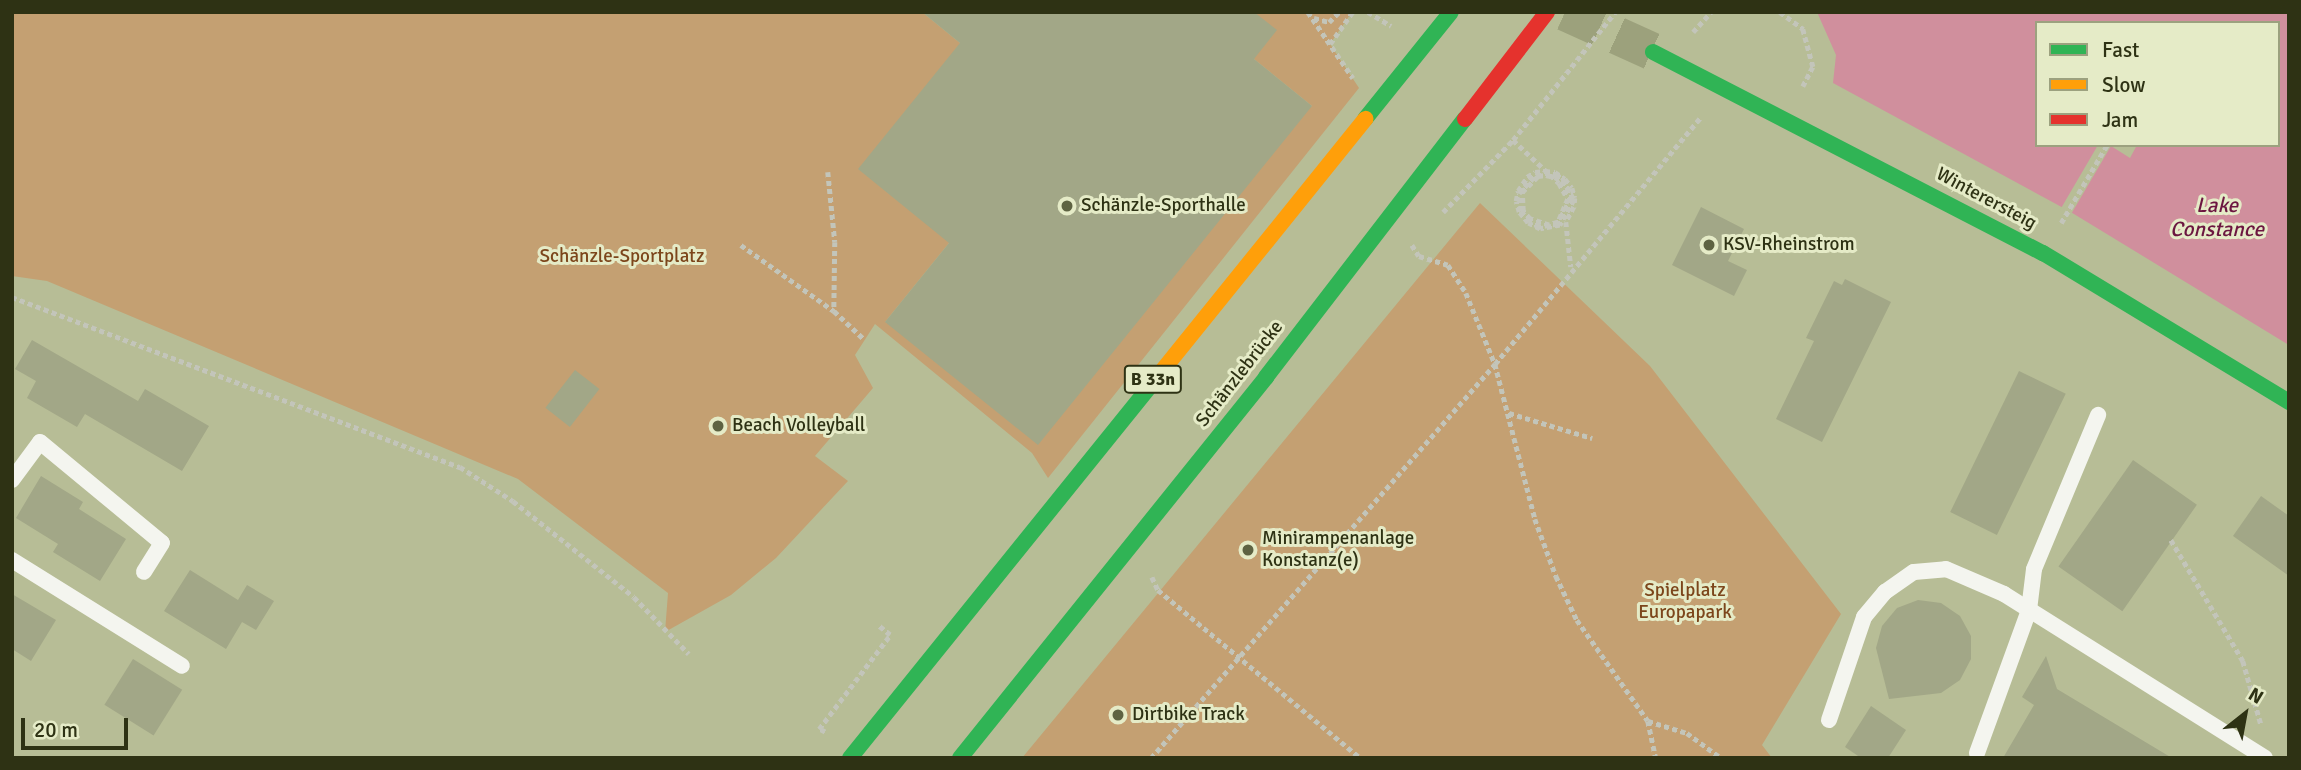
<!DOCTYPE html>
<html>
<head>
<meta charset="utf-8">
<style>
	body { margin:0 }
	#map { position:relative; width:2301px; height:770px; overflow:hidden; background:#b7bd96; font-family:Signika,sans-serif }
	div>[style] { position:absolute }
	.green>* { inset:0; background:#c4a072 }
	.water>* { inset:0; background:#d08f9d }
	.pier>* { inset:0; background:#b7bd96 }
	.building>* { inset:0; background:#a2a787; transform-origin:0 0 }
	.secondary-tunnel>* { height:38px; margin-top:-19px; transform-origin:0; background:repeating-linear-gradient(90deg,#9ca17c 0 38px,transparent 0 57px) }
	.path>* { height:4.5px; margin-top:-2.25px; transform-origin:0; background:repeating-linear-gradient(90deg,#c3c5ba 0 5px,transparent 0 8.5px) }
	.lane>* { height:16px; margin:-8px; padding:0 8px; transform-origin:8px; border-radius:8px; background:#f4f5ef }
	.fast>* { height:16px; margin:-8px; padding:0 8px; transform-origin:8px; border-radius:8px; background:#30b455 }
	.slow>* { height:16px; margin:-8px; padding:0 8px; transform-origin:8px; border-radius:8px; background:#ff9f0a }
	.jam>* { height:16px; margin:-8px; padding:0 8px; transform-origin:8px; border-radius:8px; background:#e5322d }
	.dots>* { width:19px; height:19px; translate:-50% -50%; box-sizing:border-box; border:4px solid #e5ebc7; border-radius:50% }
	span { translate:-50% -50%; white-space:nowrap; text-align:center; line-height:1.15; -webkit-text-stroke:6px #e5ebc7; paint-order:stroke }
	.shield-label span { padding:2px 5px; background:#e5ebc7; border:2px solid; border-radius:5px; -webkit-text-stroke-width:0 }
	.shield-label { font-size:18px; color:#2e3214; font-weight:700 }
	.street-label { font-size:19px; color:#2e3214 }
	.poi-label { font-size:19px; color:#2e3214 }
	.left { translate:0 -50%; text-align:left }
	.park-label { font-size:19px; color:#7c461b }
	.water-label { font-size:21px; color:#6c1640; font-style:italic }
	.frame { position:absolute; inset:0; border:14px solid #2e3214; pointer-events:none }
	.legend { position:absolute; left:2035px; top:21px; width:245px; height:126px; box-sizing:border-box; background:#e5ebc7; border:2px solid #9ca17f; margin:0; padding:9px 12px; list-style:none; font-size:21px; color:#2e3214 }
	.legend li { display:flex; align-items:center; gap:14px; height:35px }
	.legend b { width:35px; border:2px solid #9ca17f }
	.north { position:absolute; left:2210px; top:679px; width:70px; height:70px; -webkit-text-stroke:5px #e5ebc7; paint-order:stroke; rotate:31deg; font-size:19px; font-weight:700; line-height:28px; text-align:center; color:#2e3214 }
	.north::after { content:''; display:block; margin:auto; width:24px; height:32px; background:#2e3214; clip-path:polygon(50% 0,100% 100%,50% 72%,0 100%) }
	.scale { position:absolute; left:21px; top:718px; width:107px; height:32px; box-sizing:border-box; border:4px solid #2e3214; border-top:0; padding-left:9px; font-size:21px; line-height:24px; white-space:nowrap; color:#2e3214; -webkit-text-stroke:5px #e5ebc7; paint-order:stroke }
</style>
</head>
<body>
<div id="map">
	<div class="green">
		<div style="clip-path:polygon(12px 12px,922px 12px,960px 43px,949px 243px,885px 322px,1312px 106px,1254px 59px,1254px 12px,1352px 12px,1330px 44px,1359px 88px,1048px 478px,1032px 453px,875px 324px,855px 355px,873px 388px,815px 456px,848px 481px,776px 558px,731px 595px,665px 632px,668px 593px,518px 479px,47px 281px,12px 276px)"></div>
		<div style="clip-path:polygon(1480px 203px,1650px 366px,1841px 614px,1762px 745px,1772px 758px,1022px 758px)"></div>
	</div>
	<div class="water">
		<div style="clip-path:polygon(evenodd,1817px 12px,2289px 12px,2289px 345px,2069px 211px,1833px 83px,1836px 55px,1817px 12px,2037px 23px,2278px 23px,2278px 145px,2037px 145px,2037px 23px)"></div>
	</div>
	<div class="pier">
		<div style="clip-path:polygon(2098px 145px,2137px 145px,2130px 158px,2111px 146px,2070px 216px,2060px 210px)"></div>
	</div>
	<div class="building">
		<div style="clip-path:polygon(922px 12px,1254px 12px,1277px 30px,1254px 59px,1312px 106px,1038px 445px,885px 322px,949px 243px,858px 169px,960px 43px)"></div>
		<div style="clip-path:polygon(1701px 207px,1744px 229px,1728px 261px,1747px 270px,1734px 296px,1672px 265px)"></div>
		<div style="clip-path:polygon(1845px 279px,1891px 302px,1822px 442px,1776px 419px,1814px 341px,1806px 338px,1834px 281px,1842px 285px)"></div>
		<div style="clip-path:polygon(32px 340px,138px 401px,145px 389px,209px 426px,182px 471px,85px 414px,77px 427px,27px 398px,36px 381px,15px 369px)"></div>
		<div style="left:575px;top:370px;width:31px;height:48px;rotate:38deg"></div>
		<div style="left:2019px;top:371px;width:52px;height:157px;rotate:26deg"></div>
		<div style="left:2133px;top:460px;width:78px;height:130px;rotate:35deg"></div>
		<div style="clip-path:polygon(41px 476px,83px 502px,79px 509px,126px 539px,100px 581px,53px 552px,58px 544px,16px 518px)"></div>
		<div style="clip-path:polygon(2261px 496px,2289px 516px,2289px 576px,2233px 536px)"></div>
		<div style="clip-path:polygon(190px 570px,238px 600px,247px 585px,274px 601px,256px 630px,242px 622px,226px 649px,164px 611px)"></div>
		<div style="clip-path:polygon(12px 594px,56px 620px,31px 661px,12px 649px)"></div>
		<div style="clip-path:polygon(1918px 600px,1941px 603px,1960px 616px,1971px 636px,1971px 659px,1960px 680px,1941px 693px,1889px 699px,1876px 648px,1882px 626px,1897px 608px)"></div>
		<div style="clip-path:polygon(2046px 656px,2057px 689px,2172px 758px,2003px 758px,2034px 705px,2022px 697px)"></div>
		<div style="left:133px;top:659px;width:58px;height:54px;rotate:32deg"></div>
		<div style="clip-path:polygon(1871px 706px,1906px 730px,1888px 758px,1861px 758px,1845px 747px)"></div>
	</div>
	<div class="secondary-tunnel">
		<div style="left:1565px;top:12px;width:97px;rotate:24.4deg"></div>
	</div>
	<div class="path">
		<div style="left:1308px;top:12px;width:80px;rotate:55.7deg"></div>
		<div style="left:1368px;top:12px;width:27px;rotate:31deg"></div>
		<div style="left:1780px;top:12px;width:29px;rotate:36deg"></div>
		<div style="left:1803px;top:29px;width:39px;rotate:75deg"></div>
		<div style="left:1813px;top:67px;width:22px;rotate:117deg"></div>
		<div style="left:1314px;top:18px;width:16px;rotate:15deg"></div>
		<div style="left:1329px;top:22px;width:14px;rotate:-45deg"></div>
		<div style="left:1693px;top:32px;width:27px;rotate:-48deg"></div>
		<div style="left:1330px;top:44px;width:39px;rotate:-55deg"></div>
		<div style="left:1513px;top:140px;width:63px;rotate:43.1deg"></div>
		<div style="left:1559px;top:183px;width:18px;rotate:61deg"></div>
		<div style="left:1568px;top:199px;width:25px;rotate:113deg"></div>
		<div style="left:1558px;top:222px;width:9px;rotate:162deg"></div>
		<div style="left:1549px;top:225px;width:20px;rotate:-162deg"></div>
		<div style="left:1530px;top:219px;width:11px;rotate:-131deg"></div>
		<div style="left:1523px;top:211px;width:19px;rotate:-93deg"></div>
		<div style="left:1522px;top:192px;width:23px;rotate:-45deg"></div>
		<div style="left:1538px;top:176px;width:8px;rotate:-7deg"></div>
		<div style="left:1546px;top:175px;width:9px;rotate:13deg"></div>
		<div style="left:1555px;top:177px;width:8px;rotate:30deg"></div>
		<div style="left:1562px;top:181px;width:19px;rotate:62deg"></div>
		<div style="left:1571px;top:198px;width:29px;rotate:117deg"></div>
		<div style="left:1558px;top:224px;width:19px;rotate:171deg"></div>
		<div style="left:1539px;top:227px;width:11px;rotate:-153deg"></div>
		<div style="left:1529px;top:222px;width:14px;rotate:-126deg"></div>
		<div style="left:1521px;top:211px;width:18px;rotate:-96deg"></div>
		<div style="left:1519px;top:193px;width:25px;rotate:-47deg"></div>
		<div style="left:1536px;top:175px;width:9px;rotate:-13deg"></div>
		<div style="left:1545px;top:173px;width:11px;rotate:5deg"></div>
		<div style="left:1556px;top:174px;width:9px;rotate:36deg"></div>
		<div style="left:1563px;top:179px;width:24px;rotate:62deg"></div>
		<div style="left:1574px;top:200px;width:29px;rotate:119deg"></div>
		<div style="left:1560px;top:225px;width:20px;rotate:169deg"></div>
		<div style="left:1540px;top:229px;width:13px;rotate:-153deg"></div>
		<div style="left:1528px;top:223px;width:14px;rotate:-129deg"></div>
		<div style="left:1519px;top:212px;width:11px;rotate:-105deg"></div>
		<div style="left:1516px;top:201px;width:10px;rotate:-79deg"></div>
		<div style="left:1518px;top:191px;width:17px;rotate:-57deg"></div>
		<div style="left:1527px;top:177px;width:9px;rotate:-32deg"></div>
		<div style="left:1535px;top:172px;width:10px;rotate:-6deg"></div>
		<div style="left:1545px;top:171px;width:10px;rotate:6deg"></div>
		<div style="left:1555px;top:172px;width:12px;rotate:35deg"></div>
		<div style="left:1565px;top:179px;width:11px;rotate:52deg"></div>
		<div style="left:1572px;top:188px;width:10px;rotate:73deg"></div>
		<div style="left:1575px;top:198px;width:9px;rotate:96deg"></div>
		<div style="left:1574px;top:207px;width:17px;rotate:118deg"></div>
		<div style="left:1566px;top:222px;width:45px;rotate:83.7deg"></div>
		<div style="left:828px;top:172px;width:70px;rotate:84.3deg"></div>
		<div style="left:835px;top:242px;width:69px;rotate:90.8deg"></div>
		<div style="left:1443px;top:212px;width:100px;rotate:-45.8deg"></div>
		<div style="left:1513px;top:140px;width:164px;rotate:-51.4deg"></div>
		<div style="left:2061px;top:223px;width:91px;rotate:-59.5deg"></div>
		<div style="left:741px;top:245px;width:114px;rotate:35.4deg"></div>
		<div style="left:834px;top:311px;width:42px;rotate:43.1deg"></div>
		<div style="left:1412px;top:245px;width:13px;rotate:58deg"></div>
		<div style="left:1419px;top:256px;width:30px;rotate:17deg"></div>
		<div style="left:1448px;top:265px;width:33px;rotate:57deg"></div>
		<div style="left:1466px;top:293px;width:77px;rotate:67.8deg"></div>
		<div style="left:1495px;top:364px;width:160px;rotate:75.5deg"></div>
		<div style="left:1535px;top:519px;width:61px;rotate:69.8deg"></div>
		<div style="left:1556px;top:576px;width:49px;rotate:64.5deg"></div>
		<div style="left:1577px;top:620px;width:123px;rotate:54.9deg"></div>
		<div style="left:1648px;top:721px;width:38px;rotate:78deg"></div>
		<div style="left:12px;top:297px;width:479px;rotate:20.8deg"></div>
		<div style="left:460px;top:467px;width:63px;rotate:32.7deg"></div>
		<div style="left:513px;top:501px;width:154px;rotate:38.4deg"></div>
		<div style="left:634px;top:597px;width:79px;rotate:46deg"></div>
		<div style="left:1509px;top:413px;width:87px;rotate:16.8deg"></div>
		<div style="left:2171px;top:540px;width:141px;rotate:59.2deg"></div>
		<div style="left:2243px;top:661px;width:66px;rotate:74.1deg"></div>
		<div style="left:1152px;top:577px;width:14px;rotate:65deg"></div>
		<div style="left:1158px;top:590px;width:263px;rotate:39.7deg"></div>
		<div style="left:1648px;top:721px;width:41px;rotate:17.1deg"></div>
		<div style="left:1687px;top:733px;width:42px;rotate:36.3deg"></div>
		<div style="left:825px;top:732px;width:7px;rotate:-153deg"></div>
		<div style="left:819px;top:729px;width:118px;rotate:-52.9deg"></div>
		<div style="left:890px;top:635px;width:14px;rotate:-141deg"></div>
		<div style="left:1151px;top:758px;width:523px;rotate:-48.88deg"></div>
		<div style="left:1495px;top:364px;width:320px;rotate:-50.2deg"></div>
	</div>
	<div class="lane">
		<div style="left:12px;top:480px;width:47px;rotate:-53.6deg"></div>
		<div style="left:40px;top:442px;width:158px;rotate:39.6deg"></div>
		<div style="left:162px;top:543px;width:34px;rotate:122deg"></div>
		<div style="left:12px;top:560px;width:200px;rotate:31.9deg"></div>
		<div style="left:1829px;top:720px;width:109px;rotate:-71.2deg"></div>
		<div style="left:1864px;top:617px;width:33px;rotate:-50deg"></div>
		<div style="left:1885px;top:592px;width:35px;rotate:-35deg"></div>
		<div style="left:1914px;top:572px;width:32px;rotate:-5deg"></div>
		<div style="left:1946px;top:569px;width:63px;rotate:23.3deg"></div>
		<div style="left:2004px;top:594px;width:308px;rotate:32.1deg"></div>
		<div style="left:1977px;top:753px;width:152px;rotate:-70deg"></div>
		<div style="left:2029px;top:610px;width:41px;rotate:-83deg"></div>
		<div style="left:2034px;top:569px;width:167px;rotate:-67.4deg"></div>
	</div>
	<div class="fast">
		<div style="left:1653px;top:52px;width:439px;rotate:27.3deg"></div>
		<div style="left:2043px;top:253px;width:288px;rotate:31.2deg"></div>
		<div style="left:1365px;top:119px;width:137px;rotate:-51.2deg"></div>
		<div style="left:850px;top:758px;width:497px;rotate:-51.1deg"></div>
		<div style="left:960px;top:758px;width:489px;rotate:-51.2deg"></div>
		<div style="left:1266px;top:377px;width:326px;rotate:-52.4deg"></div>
	</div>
	<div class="slow">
		<div style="left:1162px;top:371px;width:324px;rotate:-51.1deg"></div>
	</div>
	<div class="jam">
		<div style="left:1465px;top:119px;width:135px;rotate:-52.5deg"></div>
	</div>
	<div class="dots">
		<div style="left:1067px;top:206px;background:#5e6342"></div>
		<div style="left:1709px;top:245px;background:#5e6342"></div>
		<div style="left:718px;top:426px;background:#5e6342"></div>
		<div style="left:1248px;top:550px;background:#5e6342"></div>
		<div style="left:1118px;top:715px;background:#5e6342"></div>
	</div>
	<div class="shield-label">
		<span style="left:1153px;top:379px">B 33n</span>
	</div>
	<div class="street-label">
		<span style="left:1986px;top:199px;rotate:28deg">Winterersteig</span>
		<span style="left:1240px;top:374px;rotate:-52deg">Schänzlebrücke</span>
	</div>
	<div class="poi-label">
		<span class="left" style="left:1081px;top:206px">Schänzle-Sporthalle</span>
		<span class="left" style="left:1723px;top:245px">KSV-Rheinstrom</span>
		<span class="left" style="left:732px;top:426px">Beach Volleyball</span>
		<span class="left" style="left:1262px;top:550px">Minirampenanlage<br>Konstanz(e)</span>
		<span class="left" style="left:1132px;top:715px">Dirtbike Track</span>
	</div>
	<div class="park-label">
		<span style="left:622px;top:257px">Schänzle-Sportplatz</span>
		<span style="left:1685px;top:602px">Spielplatz<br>Europapark</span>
	</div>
	<div class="water-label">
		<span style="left:2217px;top:217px">Lake<br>Constance</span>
	</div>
	<div class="frame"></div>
	<ul class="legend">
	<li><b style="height:9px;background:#30b455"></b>Fast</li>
	<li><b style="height:9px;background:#ff9f0a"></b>Slow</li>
	<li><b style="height:9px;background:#e5322d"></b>Jam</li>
	</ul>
	<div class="north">N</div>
	<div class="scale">20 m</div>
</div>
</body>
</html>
